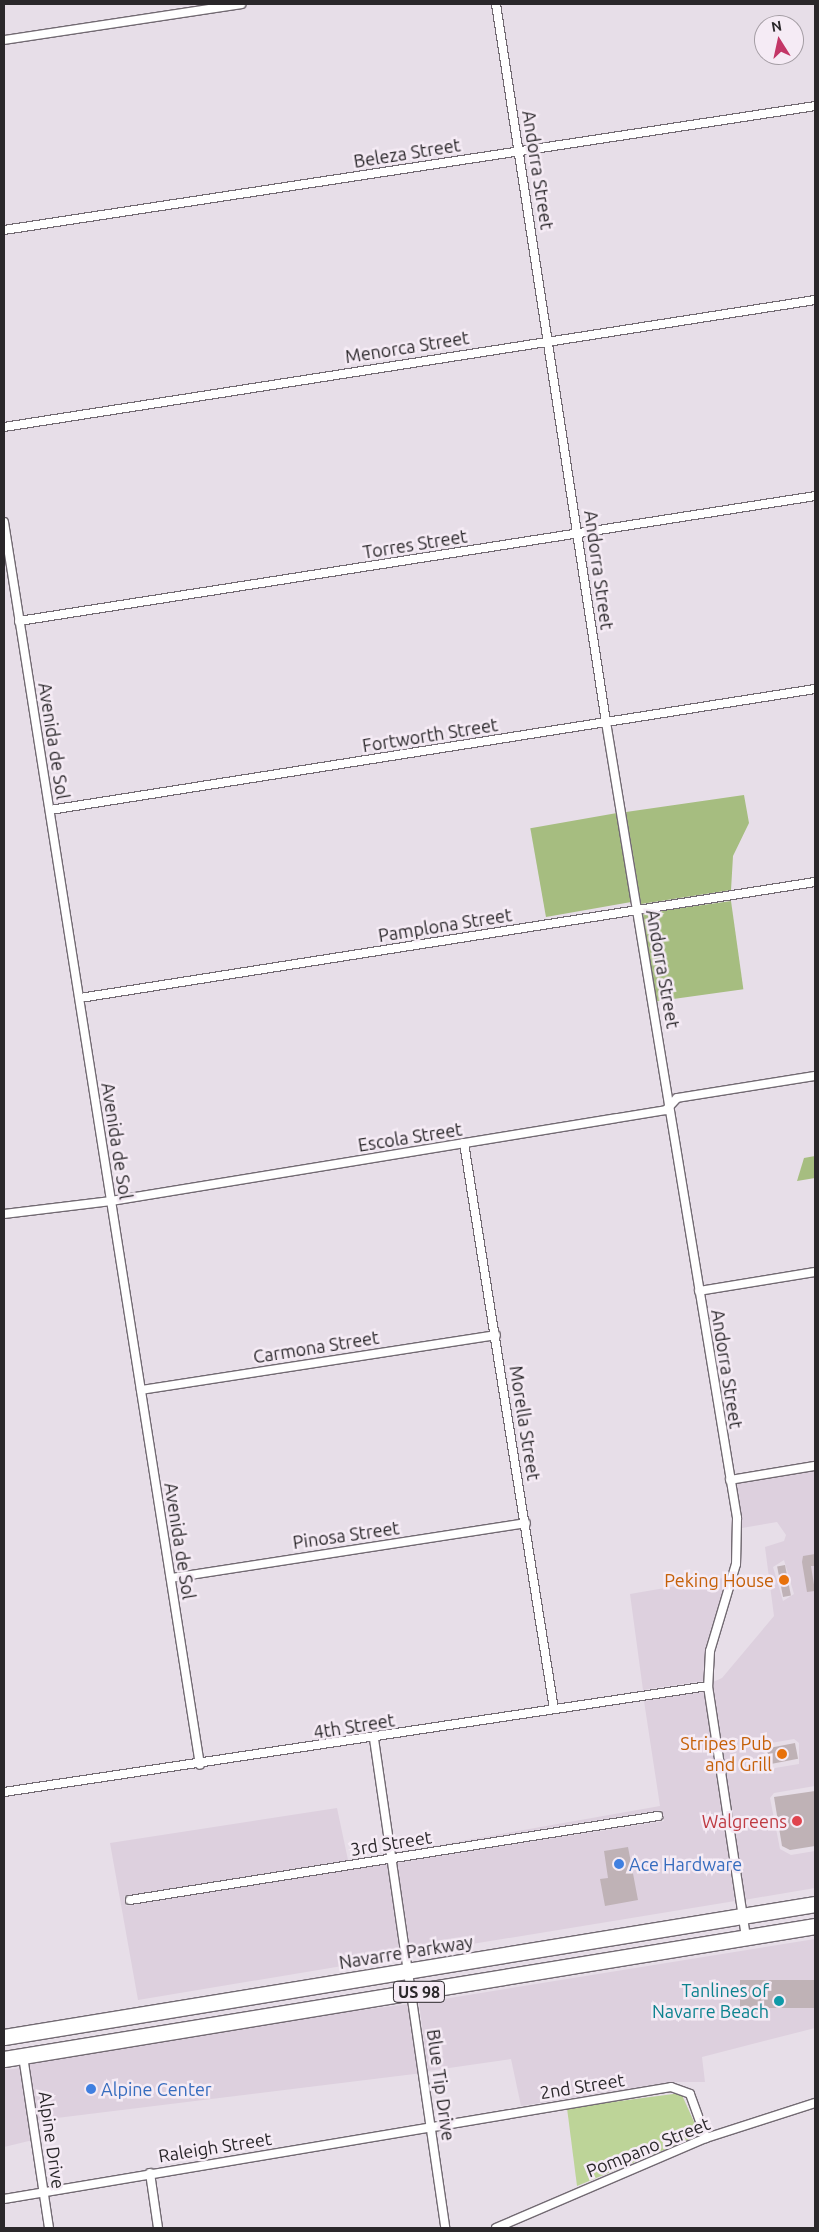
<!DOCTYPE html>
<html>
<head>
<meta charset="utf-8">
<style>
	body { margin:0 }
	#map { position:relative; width:819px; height:2232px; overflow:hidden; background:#e7dee8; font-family:Ubuntu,sans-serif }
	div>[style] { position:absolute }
	.built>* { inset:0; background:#ddd0de; transform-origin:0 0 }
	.green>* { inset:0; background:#bdd498 }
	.forest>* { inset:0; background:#a6bd80; transform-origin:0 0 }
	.building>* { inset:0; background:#bfb2b6; transform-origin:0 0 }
	.roads { filter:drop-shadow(1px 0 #726a72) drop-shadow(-1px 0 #726a72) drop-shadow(0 1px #726a72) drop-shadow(0 -1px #726a72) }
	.street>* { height:8px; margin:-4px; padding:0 4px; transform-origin:4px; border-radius:4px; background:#fff }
	.highway>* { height:15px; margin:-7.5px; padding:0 7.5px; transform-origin:7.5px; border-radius:7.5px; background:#fff }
	.dots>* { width:14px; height:14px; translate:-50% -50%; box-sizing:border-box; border:2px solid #f5ebf5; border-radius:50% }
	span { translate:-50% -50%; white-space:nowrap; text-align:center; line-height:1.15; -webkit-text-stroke:5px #f5ebf5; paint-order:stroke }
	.shield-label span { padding:1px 4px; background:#f5ebf5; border:1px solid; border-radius:4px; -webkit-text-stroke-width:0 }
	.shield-label { font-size:16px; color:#2a272a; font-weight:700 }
	.street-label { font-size:18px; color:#2a272a }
	.food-label { font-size:18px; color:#c56008 }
	.right { translate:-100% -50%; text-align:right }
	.health-label { font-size:18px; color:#be3a42 }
	.shop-label { font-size:18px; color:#366cbe }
	.left { translate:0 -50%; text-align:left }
	.culture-label { font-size:18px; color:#0d838f }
	.frame { position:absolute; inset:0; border:5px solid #2a272a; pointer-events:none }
	.north { position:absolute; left:754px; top:15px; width:50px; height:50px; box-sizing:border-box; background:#f5ebf5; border:1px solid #a49da4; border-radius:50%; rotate:350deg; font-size:14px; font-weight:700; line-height:20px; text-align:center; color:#2a272a }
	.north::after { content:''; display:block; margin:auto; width:18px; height:22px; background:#c33667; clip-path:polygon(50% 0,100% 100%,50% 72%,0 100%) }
</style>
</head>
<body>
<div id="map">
	<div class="built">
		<div style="clip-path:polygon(evenodd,815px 1471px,815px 1786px,774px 1793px,770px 1798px,780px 1849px,791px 1855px,815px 1851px,815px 1888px,744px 1900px,713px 1682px,722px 1678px,774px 1616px,765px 1547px,784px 1541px,786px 1535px,777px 1522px,742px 1528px,736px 1484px,815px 1471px,784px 1560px,794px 1594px,783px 1601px,773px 1567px,784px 1560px,815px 1471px,794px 1739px,799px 1743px,799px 1764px,769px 1769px,764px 1765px,765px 1744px,794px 1739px)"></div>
		<div style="clip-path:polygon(729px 1577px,706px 1649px,703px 1681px,643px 1690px,630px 1594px)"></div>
		<div style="clip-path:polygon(704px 1692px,735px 1901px,411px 1954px,397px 1863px,664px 1821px,662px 1810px,427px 1847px,660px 1806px,644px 1701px)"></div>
		<div style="clip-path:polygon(337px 1808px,348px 1860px,124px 1896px,126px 1906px,388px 1864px,402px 1956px,138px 2000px,110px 1843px)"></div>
		<div style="clip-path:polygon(815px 1939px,815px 2028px,702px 2057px,705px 2082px,671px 2082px,521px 2106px,511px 2059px,428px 2071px,419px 2003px)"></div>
		<div style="left:410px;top:2004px;width:70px;height:385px;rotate:83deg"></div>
		<div style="clip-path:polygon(21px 2068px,33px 2140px,4px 2147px,4px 2070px)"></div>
	</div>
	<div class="green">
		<div style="clip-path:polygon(681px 2093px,700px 2135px,577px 2186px,567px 2108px)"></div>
	</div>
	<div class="forest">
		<div style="clip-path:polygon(744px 795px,749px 823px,733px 856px,731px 890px,641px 904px,626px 812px)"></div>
		<div style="left:617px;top:813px;width:90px;height:88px;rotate:80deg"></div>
		<div style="left:731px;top:901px;width:89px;height:89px;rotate:82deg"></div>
		<div style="clip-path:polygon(815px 1156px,815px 1178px,797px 1181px,804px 1158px)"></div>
	</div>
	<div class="building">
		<div style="clip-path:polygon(815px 1554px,815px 1566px,811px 1566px,815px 1591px,807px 1592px,802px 1562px,803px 1556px)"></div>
		<div style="left:785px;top:1565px;width:31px;height:8px;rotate:79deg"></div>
		<div style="left:795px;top:1743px;width:16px;height:29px;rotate:79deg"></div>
		<div style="clip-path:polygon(815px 1791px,815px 1846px,790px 1850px,782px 1846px,774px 1797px)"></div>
		<div style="clip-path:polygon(628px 1847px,638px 1900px,605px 1906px,600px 1879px,608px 1878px,604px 1851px)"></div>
		<div style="left:815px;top:1980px;width:28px;height:75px;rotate:90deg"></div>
	</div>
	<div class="roads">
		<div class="street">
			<div style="left:496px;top:4px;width:726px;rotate:81.29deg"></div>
			<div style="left:606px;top:722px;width:807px;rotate:80.65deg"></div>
			<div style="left:737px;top:1518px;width:46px;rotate:91.2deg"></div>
			<div style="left:736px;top:1564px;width:91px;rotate:106.6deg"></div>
			<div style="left:710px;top:1651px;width:35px;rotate:93deg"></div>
			<div style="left:708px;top:1686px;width:255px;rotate:81.4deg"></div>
			<div style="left:4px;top:40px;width:240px;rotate:-8.6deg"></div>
			<div style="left:4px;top:230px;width:820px;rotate:-8.69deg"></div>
			<div style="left:4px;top:427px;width:821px;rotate:-8.9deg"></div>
			<div style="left:4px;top:522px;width:1258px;rotate:81.04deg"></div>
			<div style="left:19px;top:621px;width:806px;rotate:-8.92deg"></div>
			<div style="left:50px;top:810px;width:775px;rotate:-8.99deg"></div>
			<div style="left:80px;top:998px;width:744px;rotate:-8.97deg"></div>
			<div style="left:464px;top:1143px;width:573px;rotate:80.97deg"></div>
			<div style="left:4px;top:1214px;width:108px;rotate:-6.9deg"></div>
			<div style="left:111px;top:1201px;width:562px;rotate:-9.31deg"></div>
			<div style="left:666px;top:1110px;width:16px;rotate:-47deg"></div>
			<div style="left:677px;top:1098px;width:140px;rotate:-9.1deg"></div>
			<div style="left:699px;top:1291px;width:118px;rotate:-9.3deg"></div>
			<div style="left:141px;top:1390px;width:359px;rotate:-8.8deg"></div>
			<div style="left:730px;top:1480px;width:86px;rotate:-9.4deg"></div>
			<div style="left:171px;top:1578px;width:359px;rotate:-8.8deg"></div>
			<div style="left:374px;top:1739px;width:494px;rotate:81.7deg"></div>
			<div style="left:4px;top:1792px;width:712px;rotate:-8.56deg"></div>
			<div style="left:130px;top:1900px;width:535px;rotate:-9.04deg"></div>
			<div style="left:23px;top:2056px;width:174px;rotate:81.4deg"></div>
			<div style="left:150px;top:2173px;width:56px;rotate:81.7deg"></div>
			<div style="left:4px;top:2199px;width:676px;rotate:-9.53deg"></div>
			<div style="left:671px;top:2087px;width:20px;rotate:20deg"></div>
			<div style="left:690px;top:2094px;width:47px;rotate:70deg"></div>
			<div style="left:496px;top:2228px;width:228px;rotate:-23.2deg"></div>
			<div style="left:706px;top:2138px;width:114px;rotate:-17.8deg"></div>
		</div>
		<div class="highway">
			<div style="left:4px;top:2037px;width:822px;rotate:-9.31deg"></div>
			<div style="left:4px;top:2059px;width:822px;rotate:-9.31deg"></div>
		</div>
	</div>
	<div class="dots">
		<div style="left:784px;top:1580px;background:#e8710a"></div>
		<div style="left:782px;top:1754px;background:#e8710a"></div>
		<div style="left:797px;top:1821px;background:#e0444e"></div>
		<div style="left:619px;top:1864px;background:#3f7fe0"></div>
		<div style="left:779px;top:2001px;background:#0f9aa8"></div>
		<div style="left:91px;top:2089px;background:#3f7fe0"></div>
	</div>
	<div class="shield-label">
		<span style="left:419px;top:1992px">US 98</span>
	</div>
	<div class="street-label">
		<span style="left:407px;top:153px;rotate:-9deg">Beleza Street</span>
		<span style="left:538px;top:170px;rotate:81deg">Andorra Street</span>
		<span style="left:407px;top:347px;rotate:-9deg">Menorca Street</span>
		<span style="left:415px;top:544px;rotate:-9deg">Torres Street</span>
		<span style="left:599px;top:570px;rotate:82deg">Andorra Street</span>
		<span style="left:430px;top:735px;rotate:-9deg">Fortworth Street</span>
		<span style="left:54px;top:741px;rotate:81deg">Avenida de Sol</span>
		<span style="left:445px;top:925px;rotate:-9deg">Pamplona Street</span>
		<span style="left:663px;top:969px;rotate:80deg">Andorra Street</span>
		<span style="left:410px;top:1137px;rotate:-9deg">Escola Street</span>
		<span style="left:117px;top:1141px;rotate:81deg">Avenida de Sol</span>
		<span style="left:316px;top:1347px;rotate:-9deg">Carmona Street</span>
		<span style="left:727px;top:1369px;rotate:81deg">Andorra Street</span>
		<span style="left:525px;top:1423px;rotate:81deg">Morella Street</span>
		<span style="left:346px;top:1535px;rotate:-8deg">Pinosa Street</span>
		<span style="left:180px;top:1541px;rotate:81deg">Avenida de Sol</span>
		<span style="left:354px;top:1726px;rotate:-9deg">4th Street</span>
		<span style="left:391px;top:1843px;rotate:-9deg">3rd Street</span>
		<span style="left:406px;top:1952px;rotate:-9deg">Navarre Parkway</span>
		<span style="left:441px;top:2085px;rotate:82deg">Blue Tip Drive</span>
		<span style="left:582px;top:2086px;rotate:-9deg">2nd Street</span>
		<span style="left:52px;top:2140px;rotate:82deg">Alpine Drive</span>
		<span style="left:215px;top:2147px;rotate:-9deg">Raleigh Street</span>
		<span style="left:648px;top:2147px;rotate:-22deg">Pompano Street</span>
	</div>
	<div class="food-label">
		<span class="right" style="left:774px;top:1580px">Peking House</span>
		<span class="right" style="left:772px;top:1754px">Stripes Pub<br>and Grill</span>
	</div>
	<div class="health-label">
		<span class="right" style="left:787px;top:1821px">Walgreens</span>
	</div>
	<div class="shop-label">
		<span class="left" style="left:629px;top:1864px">Ace Hardware</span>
		<span class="left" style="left:101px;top:2089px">Alpine Center</span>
	</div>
	<div class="culture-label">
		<span class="right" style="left:769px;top:2001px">Tanlines of<br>Navarre Beach</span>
	</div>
	<div class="frame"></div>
	<div class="north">N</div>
</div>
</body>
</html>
